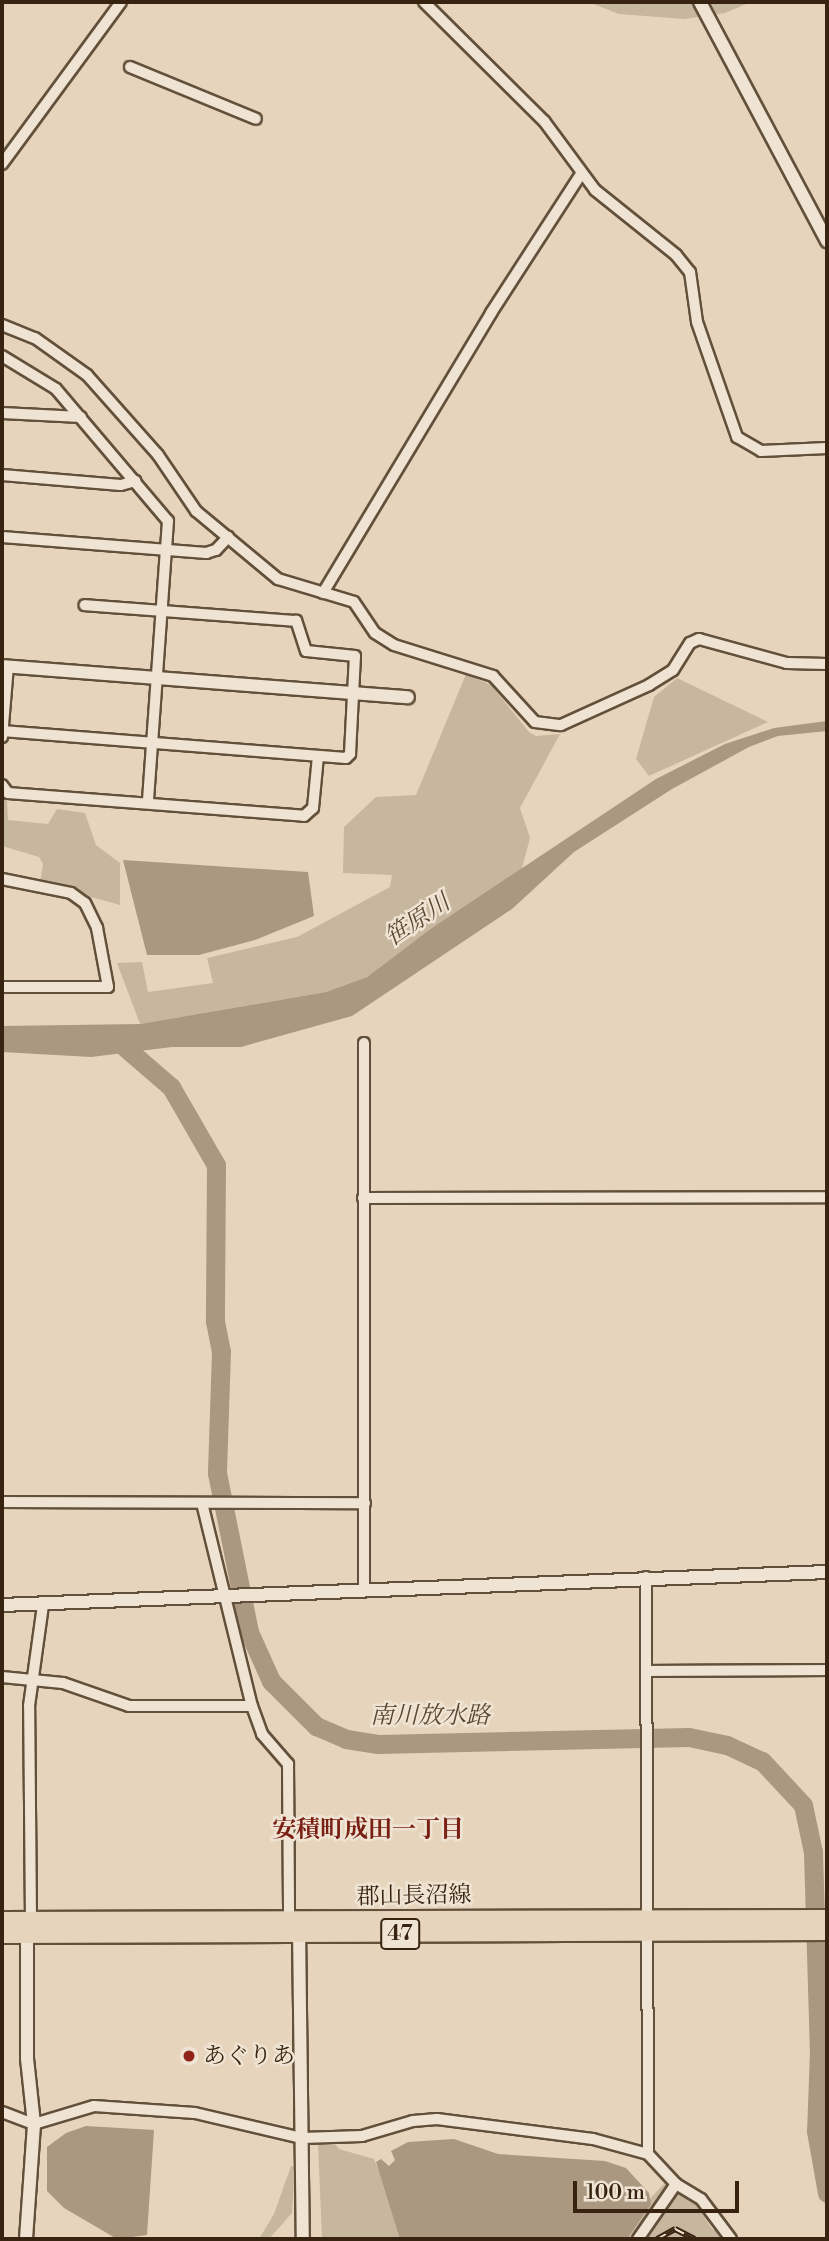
<!DOCTYPE html>
<html>
<head>
<meta charset="utf-8">
<style>
	body { margin:0 }
	#map { position:relative; width:829px; height:2241px; overflow:hidden; background:#e6d5bc; font-family:"Libre Bodoni","Noto Serif JP",serif }
	div>[style] { position:absolute }
	.green>* { inset:0; background:#c8b79f }
	.water>* { inset:0; background:#aa9881 }
	.river>* { height:19px; margin:-9.5px; padding:0 9.5px; transform-origin:9.5px; border-radius:9.5px; background:#aa9881 }
	.roads { filter:drop-shadow(2px 0 #63503a) drop-shadow(-2px 0 #63503a) drop-shadow(0 2px #63503a) drop-shadow(0 -2px #63503a) }
	.minor>* { height:10px; margin:-5px; padding:0 5px; transform-origin:5px; border-radius:5px; background:#efe4d3 }
	.tertiary>* { height:12px; margin:-6px; padding:0 6px; transform-origin:6px; border-radius:6px; background:#efe4d3 }
	.primary>* { height:16px; margin:-8px; padding:0 8px; transform-origin:8px; border-radius:8px; background:#e6d5bc }
	.rail>* { height:6px; margin-top:-3px; transform-origin:0; background:repeating-linear-gradient(90deg,#efe4d3 0 10px,#37230f 0 20px); box-sizing:border-box; border-block:2px solid #37230f }
	.dots>* { width:19px; height:19px; translate:-50% -50%; box-sizing:border-box; border:4px solid #efe4d3; border-radius:50% }
	span { translate:-50% -50%; white-space:nowrap; text-align:center; line-height:1.15; -webkit-text-stroke:5px #efe4d3; paint-order:stroke }
	.shield-label span { padding:2px 5px; background:#efe4d3; border:2px solid; border-radius:5px; -webkit-text-stroke-width:0 }
	.shield-label { font-size:21px; color:#37230f; font-weight:700 }
	.street-label { font-size:23px; color:#37230f }
	.poi-label { font-size:23px; color:#37230f }
	.left { translate:0 -50%; text-align:left }
	.water-label { font-size:24px; color:#5a4631; font-style:italic }
	.neighbourhood-label { font-size:24px; color:#7a1f14; font-weight:700 }
	.frame { position:absolute; inset:0; border:4px solid #37230f; pointer-events:none }
	.scale { position:absolute; left:573px; top:2181px; width:166px; height:32px; box-sizing:border-box; border:4px solid #37230f; border-top:0; padding-left:9px; font-size:21px; line-height:24px; white-space:nowrap; color:#37230f; -webkit-text-stroke:5px #efe4d3; paint-order:stroke }
</style>
</head>
<body>
<div id="map">
	<div class="green">
		<div style="clip-path:polygon(588px 2px,751px 2px,725px 13px,684px 19px,619px 14px)"></div>
		<div style="clip-path:polygon(466px 674px,491px 685px,529px 732px,536px 736px,560px 734px,520px 808px,530px 838px,521px 872px,429px 930px,367px 977px,326px 992px,140px 1024px,117px 963px,142px 962px,148px 992px,213px 983px,207px 958px,297px 937px,390px 887px,392px 875px,343px 873px,344px 827px,376px 797px,416px 795px)"></div>
		<div style="clip-path:polygon(677px 678px,768px 722px,649px 776px,636px 759px,654px 697px)"></div>
		<div style="clip-path:polygon(2px 800px,7px 800px,8px 820px,48px 824px,57px 809px,85px 813px,96px 845px,120px 863px,120px 905px,40px 883px,43px 864px,39px 857px,2px 846px)"></div>
		<div style="clip-path:polygon(334px 2143px,339px 2149px,374px 2159px,405px 2239px,322px 2239px,318px 2144px)"></div>
		<div style="clip-path:polygon(291px 2166px,295px 2167px,292px 2213px,269px 2239px,259px 2239px,274px 2214px)"></div>
		<div style="clip-path:polygon(665px 2183px,692px 2198px,712px 2229px,745px 2239px,611px 2239px)"></div>
	</div>
	<div class="water">
		<div style="clip-path:polygon(827px 721px,827px 731px,778px 736px,749px 747px,672px 789px,574px 852px,512px 909px,352px 1016px,241px 1047px,172px 1047px,91px 1057px,2px 1052px,2px 1026px,140px 1024px,326px 992px,367px 977px,429px 930px,656px 779px,725px 744px,774px 728px)"></div>
		<div style="clip-path:polygon(123px 860px,308px 872px,314px 916px,255px 940px,199px 955px,147px 955px)"></div>
		<div style="clip-path:polygon(86px 2126px,154px 2130px,147px 2235px,117px 2239px,64px 2208px,47px 2191px,47px 2147px,66px 2133px)"></div>
		<div style="clip-path:polygon(454px 2139px,498px 2154px,605px 2161px,626px 2168px,649px 2193px,651px 2204px,627px 2239px,400px 2239px,376px 2162px,381px 2159px,389px 2166px,395px 2160px,391px 2151px,408px 2142px)"></div>
	</div>
	<div class="river">
		<div style="left:113px;top:1037px;width:77px;rotate:40.8deg"></div>
		<div style="left:171px;top:1087px;width:90px;rotate:60deg"></div>
		<div style="left:216px;top:1165px;width:156px;rotate:90.4deg"></div>
		<div style="left:215px;top:1321px;width:31px;rotate:79deg"></div>
		<div style="left:221px;top:1351px;width:122px;rotate:91.9deg"></div>
		<div style="left:217px;top:1473px;width:162px;rotate:78.6deg"></div>
		<div style="left:249px;top:1632px;width:54px;rotate:65.8deg"></div>
		<div style="left:271px;top:1681px;width:64px;rotate:45deg"></div>
		<div style="left:316px;top:1726px;width:33px;rotate:23deg"></div>
		<div style="left:346px;top:1739px;width:32px;rotate:9deg"></div>
		<div style="left:378px;top:1744px;width:311px;rotate:-1.3deg"></div>
		<div style="left:689px;top:1737px;width:39px;rotate:12deg"></div>
		<div style="left:727px;top:1745px;width:38px;rotate:25deg"></div>
		<div style="left:762px;top:1761px;width:60px;rotate:47deg"></div>
		<div style="left:803px;top:1805px;width:48px;rotate:78deg"></div>
		<div style="left:813px;top:1852px;width:199px;rotate:88.3deg"></div>
		<div style="left:819px;top:2051px;width:80px;rotate:92.1deg"></div>
		<div style="left:816px;top:2131px;width:63px;rotate:79.9deg"></div>
	</div>
	<div class="roads">
		<div class="minor">
			<div style="left:424px;top:2px;width:169px;rotate:44.8deg"></div>
			<div style="left:544px;top:121px;width:86px;rotate:53.5deg"></div>
			<div style="left:595px;top:190px;width:104px;rotate:38.7deg"></div>
			<div style="left:676px;top:255px;width:22px;rotate:51deg"></div>
			<div style="left:690px;top:272px;width:50px;rotate:82deg"></div>
			<div style="left:697px;top:322px;width:122px;rotate:70.8deg"></div>
			<div style="left:737px;top:437px;width:28px;rotate:30deg"></div>
			<div style="left:761px;top:451px;width:66px;rotate:-2.6deg"></div>
			<div style="left:130px;top:67px;width:136px;rotate:22.4deg"></div>
			<div style="left:2px;top:164px;width:201px;rotate:-53.7deg"></div>
			<div style="left:2px;top:325px;width:35px;rotate:22deg"></div>
			<div style="left:35px;top:338px;width:64px;rotate:35.4deg"></div>
			<div style="left:87px;top:375px;width:107px;rotate:48.4deg"></div>
			<div style="left:158px;top:455px;width:68px;rotate:55.8deg"></div>
			<div style="left:196px;top:511px;width:107px;rotate:39.7deg"></div>
			<div style="left:278px;top:579px;width:79px;rotate:16.8deg"></div>
			<div style="left:354px;top:602px;width:37px;rotate:56deg"></div>
			<div style="left:375px;top:633px;width:22px;rotate:32deg"></div>
			<div style="left:394px;top:645px;width:104px;rotate:17.4deg"></div>
			<div style="left:493px;top:676px;width:62px;rotate:47.6deg"></div>
			<div style="left:535px;top:722px;width:26px;rotate:7deg"></div>
			<div style="left:561px;top:725px;width:97px;rotate:-24.4deg"></div>
			<div style="left:649px;top:685px;width:28px;rotate:-32deg"></div>
			<div style="left:673px;top:670px;width:32px;rotate:-58deg"></div>
			<div style="left:690px;top:643px;width:10px;rotate:-24deg"></div>
			<div style="left:699px;top:639px;width:91px;rotate:15.3deg"></div>
			<div style="left:787px;top:663px;width:40px;rotate:1.4deg"></div>
			<div style="left:2px;top:356px;width:63px;rotate:31.4deg"></div>
			<div style="left:56px;top:389px;width:173px;rotate:49.7deg"></div>
			<div style="left:168px;top:521px;width:282px;rotate:94.1deg"></div>
			<div style="left:2px;top:413px;width:79px;rotate:2.9deg"></div>
			<div style="left:2px;top:475px;width:119px;rotate:4.8deg"></div>
			<div style="left:121px;top:485px;width:15px;rotate:-16deg"></div>
			<div style="left:2px;top:537px;width:205px;rotate:4.5deg"></div>
			<div style="left:206px;top:553px;width:10px;rotate:-17deg"></div>
			<div style="left:216px;top:550px;width:18px;rotate:-47deg"></div>
			<div style="left:323px;top:593px;width:327px;rotate:-59deg"></div>
			<div style="left:491px;top:313px;width:166px;rotate:-57.1deg"></div>
			<div style="left:2px;top:731px;width:345px;rotate:4.5deg"></div>
			<div style="left:346px;top:758px;width:6px;rotate:-45deg"></div>
			<div style="left:350px;top:754px;width:98px;rotate:-87.1deg"></div>
			<div style="left:355px;top:656px;width:49px;rotate:-174.2deg"></div>
			<div style="left:306px;top:651px;width:32px;rotate:-108deg"></div>
			<div style="left:296px;top:621px;width:212px;rotate:-175.7deg"></div>
			<div style="left:2px;top:737px;width:71px;rotate:-85.2deg"></div>
			<div style="left:2px;top:785px;width:10px;rotate:53deg"></div>
			<div style="left:8px;top:793px;width:297px;rotate:4.4deg"></div>
			<div style="left:304px;top:816px;width:12px;rotate:-42deg"></div>
			<div style="left:313px;top:808px;width:52px;rotate:-84.5deg"></div>
			<div style="left:2px;top:879px;width:70px;rotate:11.5deg"></div>
			<div style="left:71px;top:893px;width:17px;rotate:36deg"></div>
			<div style="left:85px;top:903px;width:28px;rotate:64deg"></div>
			<div style="left:97px;top:928px;width:60px;rotate:79.4deg"></div>
			<div style="left:108px;top:987px;width:106px;rotate:180deg"></div>
			<div style="left:363px;top:1198px;width:464px;rotate:-0.1deg"></div>
			<div style="left:2px;top:1502px;width:363px;rotate:0.2deg"></div>
			<div style="left:202px;top:1503px;width:209px;rotate:76.2deg"></div>
			<div style="left:252px;top:1706px;width:30px;rotate:70deg"></div>
			<div style="left:262px;top:1734px;width:40px;rotate:49deg"></div>
			<div style="left:288px;top:1764px;width:156px;rotate:89.6deg"></div>
			<div style="left:646px;top:1577px;width:577px;rotate:89.8deg"></div>
			<div style="left:364px;top:1590px;width:547px;rotate:-90deg"></div>
			<div style="left:647px;top:1671px;width:180px;rotate:-0.3deg"></div>
			<div style="left:2px;top:1677px;width:61px;rotate:5.6deg"></div>
			<div style="left:63px;top:1683px;width:70px;rotate:19.2deg"></div>
			<div style="left:129px;top:1706px;width:123px"></div>
			<div style="left:31px;top:1920px;width:214px;rotate:-90.5deg"></div>
			<div style="left:29px;top:1706px;width:102px;rotate:-82.1deg"></div>
			<div style="left:2px;top:2112px;width:34px;rotate:21deg"></div>
			<div style="left:34px;top:2124px;width:63px;rotate:-16.7deg"></div>
			<div style="left:94px;top:2106px;width:101px;rotate:4deg"></div>
			<div style="left:195px;top:2113px;width:110px;rotate:13.2deg"></div>
			<div style="left:302px;top:2138px;width:60px;rotate:-1.9deg"></div>
			<div style="left:362px;top:2136px;width:53px;rotate:-16.4deg"></div>
			<div style="left:413px;top:2121px;width:24px;rotate:-5deg"></div>
			<div style="left:437px;top:2119px;width:157px;rotate:7.3deg"></div>
			<div style="left:593px;top:2139px;width:57px;rotate:15.3deg"></div>
			<div style="left:648px;top:2154px;width:41px;rotate:47deg"></div>
			<div style="left:676px;top:2184px;width:29px;rotate:31deg"></div>
			<div style="left:701px;top:2199px;width:50px;rotate:53.1deg"></div>
			<div style="left:638px;top:2239px;width:67px;rotate:-55.4deg"></div>
		</div>
		<div class="tertiary">
			<div style="left:700px;top:2px;width:271px;rotate:62deg"></div>
			<div style="left:2px;top:666px;width:407px;rotate:4.4deg"></div>
			<div style="left:2px;top:1605px;width:826px;rotate:-2.29deg"></div>
			<div style="left:299px;top:1928px;width:311px;rotate:89.3deg"></div>
			<div style="left:26px;top:2239px;width:115px;rotate:-86deg"></div>
			<div style="left:34px;top:2124px;width:65px;rotate:-96.1deg"></div>
			<div style="left:27px;top:2059px;width:131px;rotate:-90deg"></div>
		</div>
		<div class="primary">
			<div style="left:2px;top:1920px;width:825px;rotate:-0.14deg"></div>
			<div style="left:2px;top:1935px;width:825px;rotate:-0.21deg"></div>
		</div>
	</div>
	<div class="rail">
		<div style="left:657px;top:2239px;width:21px;rotate:-29deg"></div>
		<div style="left:675px;top:2229px;width:22px;rotate:27deg"></div>
	</div>
	<div class="dots">
		<div style="left:189px;top:2056px;background:#8f2418"></div>
	</div>
	<div class="shield-label">
		<span style="left:400px;top:1934px">47</span>
	</div>
	<div class="street-label">
		<span style="left:414px;top:1896px;rotate:-1deg">郡山長沼線</span>
	</div>
	<div class="poi-label">
		<span class="left" style="left:203px;top:2056px">あぐりあ</span>
	</div>
	<div class="water-label">
		<span style="left:418px;top:921px;rotate:-34deg">笹原川</span>
		<span style="left:430px;top:1717px">南川放水路</span>
	</div>
	<div class="neighbourhood-label">
		<span style="left:368px;top:1831px">安積町成田一丁目</span>
	</div>
	<div class="frame"></div>
	<div class="scale">100 m</div>
</div>
</body>
</html>
